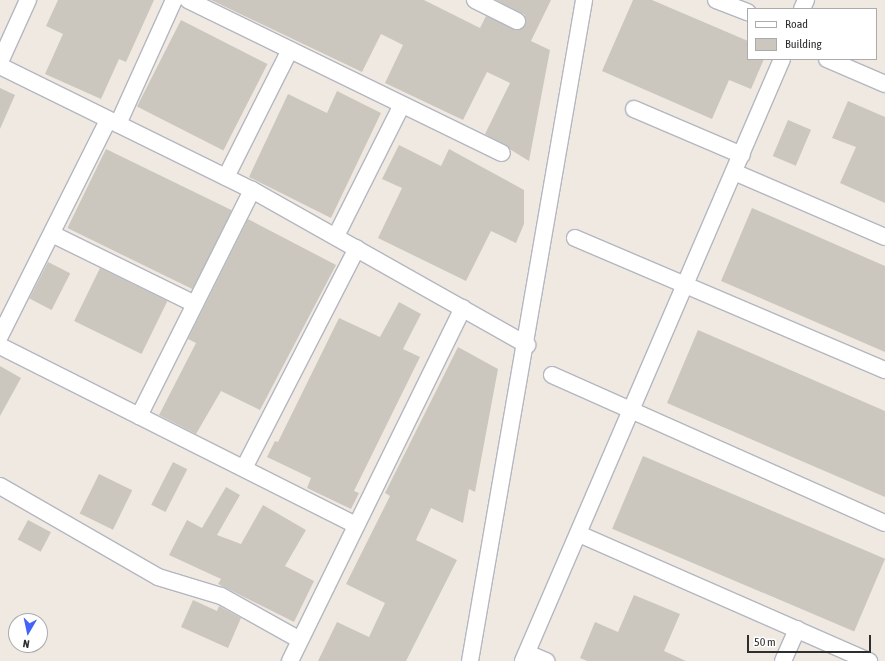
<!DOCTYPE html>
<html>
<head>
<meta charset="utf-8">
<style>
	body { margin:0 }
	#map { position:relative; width:885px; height:661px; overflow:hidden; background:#efe9e1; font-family:"Asap Condensed",sans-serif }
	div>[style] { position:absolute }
	.building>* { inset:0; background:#cbc7bf; transform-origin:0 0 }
	.roads { filter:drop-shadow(1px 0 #b4b7c1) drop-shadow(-1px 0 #b4b7c1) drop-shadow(0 1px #b4b7c1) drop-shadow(0 -1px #b4b7c1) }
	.street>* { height:16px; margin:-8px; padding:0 8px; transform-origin:8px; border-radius:8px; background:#fff }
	span { translate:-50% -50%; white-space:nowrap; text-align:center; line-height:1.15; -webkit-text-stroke:3.5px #fff; paint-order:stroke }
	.legend { position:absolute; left:747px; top:8px; width:130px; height:52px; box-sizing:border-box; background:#fff; border:1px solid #ababab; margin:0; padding:5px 7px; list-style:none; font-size:12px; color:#2e2e2e }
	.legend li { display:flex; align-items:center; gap:8px; height:20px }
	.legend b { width:20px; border:1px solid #ababab }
	.north { position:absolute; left:8px; top:613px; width:40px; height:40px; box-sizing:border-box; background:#fff; border:1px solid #ababab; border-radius:50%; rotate:189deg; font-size:11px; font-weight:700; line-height:16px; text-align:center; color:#2e2e2e }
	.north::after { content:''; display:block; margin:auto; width:14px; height:18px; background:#4264fb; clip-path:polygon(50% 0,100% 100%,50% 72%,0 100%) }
	.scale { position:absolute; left:747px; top:635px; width:124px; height:18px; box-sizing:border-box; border:2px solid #2e2e2e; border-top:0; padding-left:5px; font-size:12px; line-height:14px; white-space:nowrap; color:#2e2e2e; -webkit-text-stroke:3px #fff; paint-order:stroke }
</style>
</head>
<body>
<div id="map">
	<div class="building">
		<div style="clip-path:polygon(58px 0,154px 0,126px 62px,119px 59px,101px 99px,45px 74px,63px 34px,46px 26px)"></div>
		<div style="clip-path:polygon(211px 0,424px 0,480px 28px,486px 16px,517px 30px,525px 26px,525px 15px,496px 0,551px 0,531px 41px,550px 50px,529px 161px,485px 134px,510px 83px,487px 72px,463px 120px,385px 83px,403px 45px,381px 34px,362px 72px)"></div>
		<div style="clip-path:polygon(633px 0,652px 0,748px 41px,748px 59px,764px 59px,751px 89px,729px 80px,712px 119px,602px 71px)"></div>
		<div style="left:181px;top:20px;width:97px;height:97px;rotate:27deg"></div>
		<div style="clip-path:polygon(0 88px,15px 95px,0 129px)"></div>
		<div style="clip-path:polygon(337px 91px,381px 113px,331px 218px,249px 177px,288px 94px,327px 113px)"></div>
		<div style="clip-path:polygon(848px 101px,885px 117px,885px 203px,840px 183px,856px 147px,832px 138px)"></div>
		<div style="left:788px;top:120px;width:25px;height:39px;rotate:23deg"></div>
		<div style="clip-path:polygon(399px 145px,441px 166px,449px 149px,524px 190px,524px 224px,516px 243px,491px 231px,466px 281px,378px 238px,402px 188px,382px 179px)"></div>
		<div style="left:106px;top:149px;width:140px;height:88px;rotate:26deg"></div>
		<div style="clip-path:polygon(752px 208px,885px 266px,885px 352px,721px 281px)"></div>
		<div style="clip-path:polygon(248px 219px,336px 265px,260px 410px,221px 391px,196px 434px,159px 415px,196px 343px,188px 339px)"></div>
		<div style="left:48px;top:262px;width:25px;height:41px;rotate:27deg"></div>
		<div style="left:100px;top:268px;width:75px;height:59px;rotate:26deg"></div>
		<div style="clip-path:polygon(399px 302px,421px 314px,403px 349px,420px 357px,354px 491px,359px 493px,351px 509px,307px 488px,311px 478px,267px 457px,275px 441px,278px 442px,339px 318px,380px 337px)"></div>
		<div style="clip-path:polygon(698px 330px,885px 411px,885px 497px,667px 403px)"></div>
		<div style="clip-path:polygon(458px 347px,498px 369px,475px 492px,469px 489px,463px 523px,431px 508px,416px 540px,457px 560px,406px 661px,318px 661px,337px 622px,369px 637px,385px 603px,346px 584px,390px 496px,385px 493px)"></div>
		<div style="clip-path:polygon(0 366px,21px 378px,0 416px)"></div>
		<div style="left:643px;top:456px;width:263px;height:79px;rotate:23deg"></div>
		<div style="left:173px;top:462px;width:16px;height:48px;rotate:27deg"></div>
		<div style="left:99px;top:474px;width:37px;height:44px;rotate:26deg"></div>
		<div style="clip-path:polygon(226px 487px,240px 495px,217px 535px,241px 544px,263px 505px,306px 530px,285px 566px,314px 581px,294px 622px,218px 584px,221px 579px,169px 555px,187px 520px,202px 528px)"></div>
		<div style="left:28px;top:520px;width:26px;height:22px;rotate:28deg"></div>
		<div style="clip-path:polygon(634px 595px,680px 614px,664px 651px,686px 661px,587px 661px,580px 658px,595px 622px,618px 632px)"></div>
		<div style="clip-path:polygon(193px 600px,217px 611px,219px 606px,241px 618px,228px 648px,181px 627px)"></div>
	</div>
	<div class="roads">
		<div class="street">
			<div style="left:188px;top:0;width:349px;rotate:26deg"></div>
			<div style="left:475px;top:0;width:47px;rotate:26.6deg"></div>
			<div style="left:716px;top:0;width:34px;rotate:21deg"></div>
			<div style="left:802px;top:9px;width:10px;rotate:-66deg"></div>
			<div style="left:827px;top:59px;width:63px;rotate:23.3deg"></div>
			<div style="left:0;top:62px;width:68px;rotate:-65.7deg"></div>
			<div style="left:0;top:66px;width:281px;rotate:26.2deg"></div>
			<div style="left:252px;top:190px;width:316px;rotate:29.4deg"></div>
			<div style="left:634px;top:109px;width:117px;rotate:23.1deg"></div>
			<div style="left:118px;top:124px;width:136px;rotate:-65.7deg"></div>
			<div style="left:734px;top:172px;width:164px;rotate:23.3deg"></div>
			<div style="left:226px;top:177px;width:142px;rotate:-63.3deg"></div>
			<div style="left:52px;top:234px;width:159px;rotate:26.1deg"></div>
			<div style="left:336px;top:236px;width:144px;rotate:-63.3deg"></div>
			<div style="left:575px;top:238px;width:337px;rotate:23.1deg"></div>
			<div style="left:0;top:336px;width:241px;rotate:-63.4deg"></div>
			<div style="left:0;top:346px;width:396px;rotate:26.7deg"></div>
			<div style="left:552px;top:375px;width:364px;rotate:24deg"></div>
			<div style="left:139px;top:416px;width:253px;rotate:-63.4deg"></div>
			<div style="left:244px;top:468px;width:247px;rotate:-62.8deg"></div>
			<div style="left:0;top:486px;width:182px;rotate:29.9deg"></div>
			<div style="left:158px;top:577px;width:66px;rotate:16.8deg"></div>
			<div style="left:221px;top:596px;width:90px;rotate:29.1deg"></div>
			<div style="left:579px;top:534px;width:317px;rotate:23.7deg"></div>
			<div style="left:527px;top:653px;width:21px;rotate:23deg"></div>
			<div style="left:290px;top:661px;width:393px;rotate:-63.9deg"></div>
			<div style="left:470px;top:661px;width:671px;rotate:-80.21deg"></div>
			<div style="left:523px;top:661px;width:655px;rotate:-66.72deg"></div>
			<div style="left:783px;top:661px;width:35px;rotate:-66deg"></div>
		</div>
	</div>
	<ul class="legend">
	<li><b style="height:5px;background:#fff"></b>Road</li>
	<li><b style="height:11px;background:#cbc7bf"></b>Building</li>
	</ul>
	<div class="north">N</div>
	<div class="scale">50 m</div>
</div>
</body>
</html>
